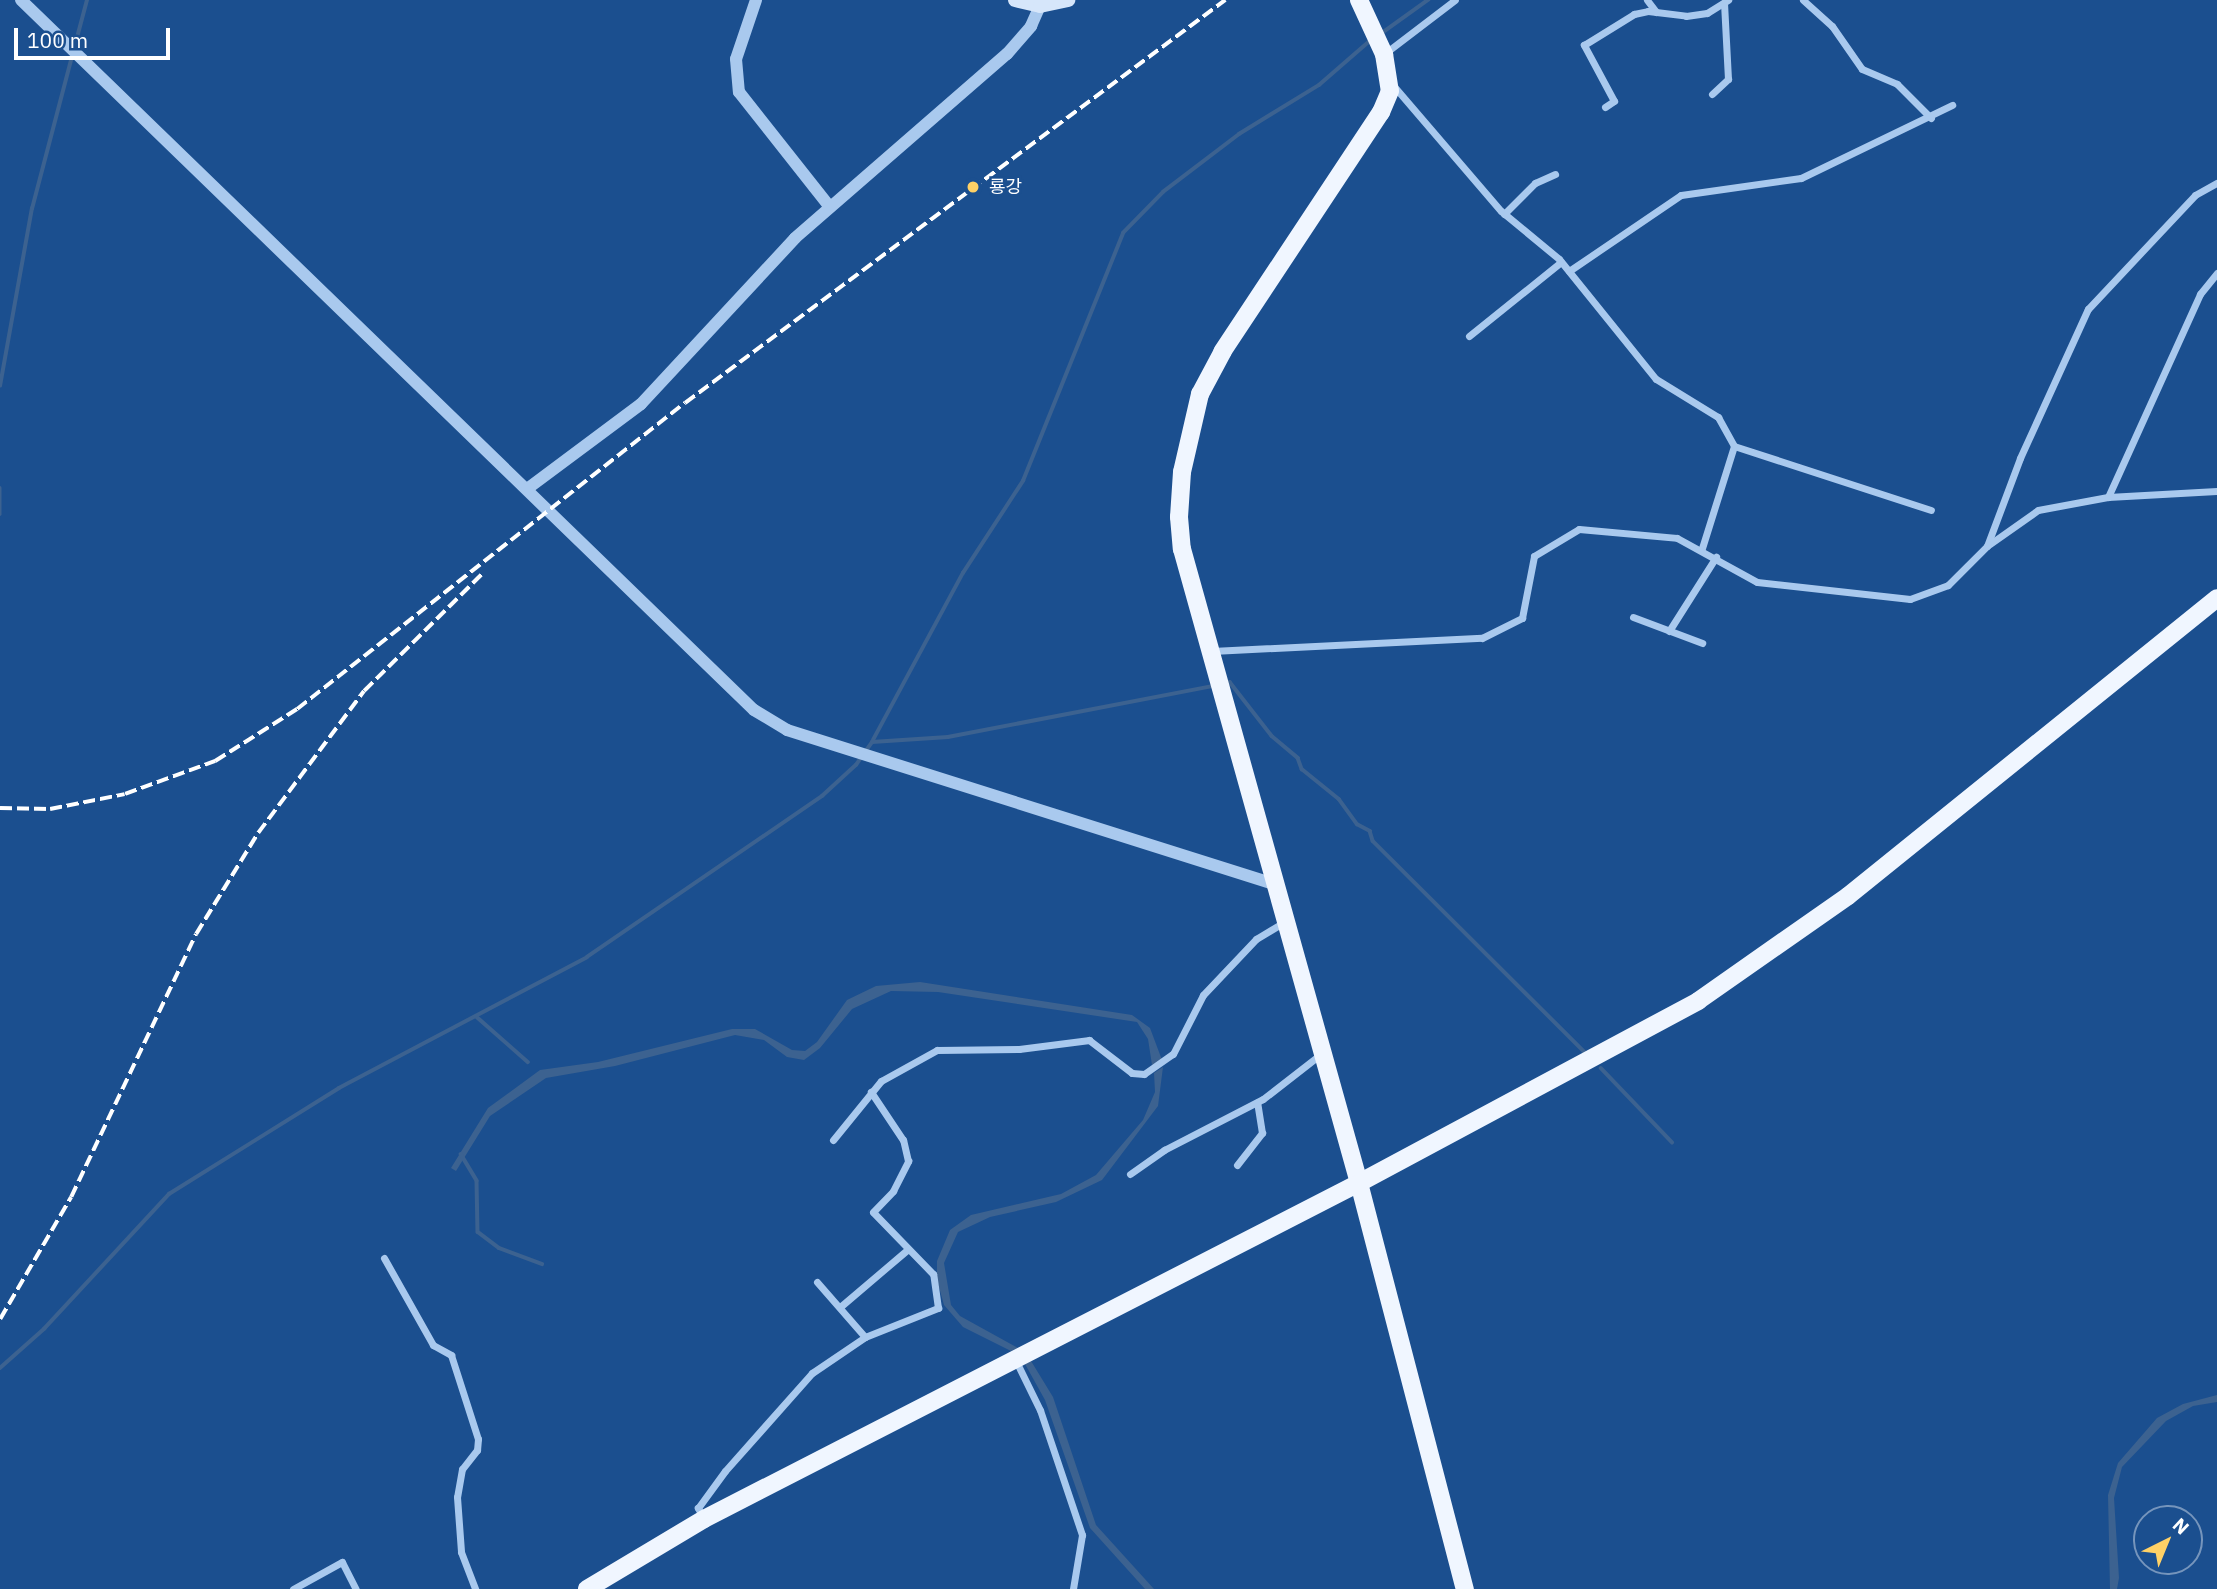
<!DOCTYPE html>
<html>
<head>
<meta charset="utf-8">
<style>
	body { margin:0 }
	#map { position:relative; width:2217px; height:1589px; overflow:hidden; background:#1b4f8f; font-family:"IBM Plex Sans","Noto Sans KR",sans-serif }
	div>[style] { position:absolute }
	.water>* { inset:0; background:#3c6290 }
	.stream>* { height:3.5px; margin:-1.75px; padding:0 1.75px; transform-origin:1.75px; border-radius:1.75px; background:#3c6290 }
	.minor>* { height:7px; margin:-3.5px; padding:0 3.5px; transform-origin:3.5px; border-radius:3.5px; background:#a9c9ee }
	.tertiary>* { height:12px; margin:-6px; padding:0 6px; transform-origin:6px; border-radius:6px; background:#a9c9ee }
	.secondary>* { height:14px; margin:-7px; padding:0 7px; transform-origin:7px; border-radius:7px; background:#d6e6fa }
	.primary>* { height:18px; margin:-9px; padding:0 9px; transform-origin:9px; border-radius:9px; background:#f0f6ff }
	.rail>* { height:3.5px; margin-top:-1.75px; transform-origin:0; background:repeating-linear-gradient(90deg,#fff 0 12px,transparent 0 17px) }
	.dots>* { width:19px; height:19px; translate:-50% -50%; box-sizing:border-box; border:4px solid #1b4f8f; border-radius:50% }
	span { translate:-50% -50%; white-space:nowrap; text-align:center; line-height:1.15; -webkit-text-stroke:5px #1b4f8f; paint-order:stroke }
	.poi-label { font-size:18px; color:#fff }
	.left { translate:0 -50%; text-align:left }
	.north { position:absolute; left:2133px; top:1505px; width:70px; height:70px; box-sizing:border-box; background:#1b4f8f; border:2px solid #7695bc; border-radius:50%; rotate:43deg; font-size:19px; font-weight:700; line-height:28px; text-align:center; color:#fff }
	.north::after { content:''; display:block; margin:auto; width:24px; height:32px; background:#ffd166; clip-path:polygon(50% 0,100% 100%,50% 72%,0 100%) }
	.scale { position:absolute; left:14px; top:28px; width:156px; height:32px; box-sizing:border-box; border:4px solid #fff; border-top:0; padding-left:9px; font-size:21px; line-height:24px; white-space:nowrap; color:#fff; -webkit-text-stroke:5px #1b4f8f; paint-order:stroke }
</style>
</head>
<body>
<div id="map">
	<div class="water">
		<div style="clip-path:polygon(920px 982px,1132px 1015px,1150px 1028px,1162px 1060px,1152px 1065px,1148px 1039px,1137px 1022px,938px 992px,891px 991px,852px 1009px,820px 1048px,804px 1060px,787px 1057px,764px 1040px,735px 1035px,615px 1066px,546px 1078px,490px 1116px,456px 1171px,451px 1168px,488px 1108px,540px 1070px,598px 1062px,732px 1029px,755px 1029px,792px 1050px,805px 1051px,817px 1042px,847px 1000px,876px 986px)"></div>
		<div style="clip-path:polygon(1163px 1067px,1158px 1106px,1102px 1180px,1056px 1202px,990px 1217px,958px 1232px,944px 1263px,951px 1305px,960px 1316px,1018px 1348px,1011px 1351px,963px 1327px,944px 1305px,937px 1280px,937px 1261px,950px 1230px,971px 1215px,1061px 1194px,1096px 1175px,1143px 1120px,1155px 1092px,1154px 1073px)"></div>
		<div style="clip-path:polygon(1031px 1361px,1053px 1397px,1096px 1525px,1154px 1589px,1145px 1589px,1090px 1528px,1045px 1400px,1025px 1364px)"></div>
		<div style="clip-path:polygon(2217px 1395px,2217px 1402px,2193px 1406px,2166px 1421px,2122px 1467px,2114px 1498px,2119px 1578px,2117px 1589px,2110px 1589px,2108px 1495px,2118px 1463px,2157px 1418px,2183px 1404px)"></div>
	</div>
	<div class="stream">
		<div style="left:1382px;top:33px;width:57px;rotate:-35.7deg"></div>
		<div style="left:74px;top:49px;width:51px;rotate:-75.1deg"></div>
		<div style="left:0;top:386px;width:180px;rotate:-79.8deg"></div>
		<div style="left:32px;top:209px;width:158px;rotate:-75.3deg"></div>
		<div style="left:0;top:488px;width:26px;rotate:90deg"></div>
		<div style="left:1224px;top:684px;width:6px;rotate:-18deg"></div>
		<div style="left:1230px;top:682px;width:68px;rotate:52.1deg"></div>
		<div style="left:1272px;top:736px;width:34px;rotate:40deg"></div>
		<div style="left:1298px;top:758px;width:12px;rotate:70deg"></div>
		<div style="left:1302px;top:769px;width:48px;rotate:39deg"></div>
		<div style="left:1339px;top:799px;width:31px;rotate:54deg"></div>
		<div style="left:1357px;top:824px;width:15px;rotate:28deg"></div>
		<div style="left:1370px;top:831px;width:10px;rotate:73deg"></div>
		<div style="left:1373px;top:841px;width:299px;rotate:44.9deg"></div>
		<div style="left:873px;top:740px;width:190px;rotate:-61.7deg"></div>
		<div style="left:963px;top:573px;width:110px;rotate:-56.9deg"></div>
		<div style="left:1023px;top:481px;width:267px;rotate:-68deg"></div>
		<div style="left:1123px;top:233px;width:57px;rotate:-45.7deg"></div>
		<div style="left:1163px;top:192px;width:96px;rotate:-37.3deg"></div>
		<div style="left:1239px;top:134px;width:94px;rotate:-31.5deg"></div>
		<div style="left:1319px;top:85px;width:70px;rotate:-41deg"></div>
		<div style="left:477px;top:1017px;width:68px;rotate:41.4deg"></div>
		<div style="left:1601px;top:1068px;width:103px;rotate:46.2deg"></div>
		<div style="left:461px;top:1154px;width:31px;rotate:59deg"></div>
		<div style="left:477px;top:1181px;width:51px;rotate:88.9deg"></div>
		<div style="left:478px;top:1232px;width:26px;rotate:37deg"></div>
		<div style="left:499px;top:1248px;width:46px;rotate:20.4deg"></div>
		<div style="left:0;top:1368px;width:59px;rotate:-41.6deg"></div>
		<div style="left:44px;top:1329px;width:184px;rotate:-47.2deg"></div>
		<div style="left:169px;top:1194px;width:200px;rotate:-31.9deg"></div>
		<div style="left:339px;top:1088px;width:280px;rotate:-27.8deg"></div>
		<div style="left:587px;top:957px;width:285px;rotate:-34.4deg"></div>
		<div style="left:822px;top:796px;width:46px;rotate:-42.4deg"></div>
		<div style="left:856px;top:765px;width:28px;rotate:-55deg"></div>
		<div style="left:872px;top:742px;width:76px;rotate:-3.8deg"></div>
		<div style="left:948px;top:737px;width:270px;rotate:-10.9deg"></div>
	</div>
	<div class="minor">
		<div style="left:1647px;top:0;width:15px;rotate:53deg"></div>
		<div style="left:1803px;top:0;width:39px;rotate:42deg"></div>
		<div style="left:1832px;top:26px;width:52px;rotate:55.1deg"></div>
		<div style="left:1862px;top:69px;width:38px;rotate:23deg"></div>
		<div style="left:1897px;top:84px;width:48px;rotate:45deg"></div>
		<div style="left:1384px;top:54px;width:89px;rotate:-37.3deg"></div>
		<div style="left:1392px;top:84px;width:167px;rotate:49.4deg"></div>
		<div style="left:1501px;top:211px;width:75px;rotate:39.6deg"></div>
		<div style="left:1559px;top:259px;width:154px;rotate:51.1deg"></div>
		<div style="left:1656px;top:379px;width:73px;rotate:31.5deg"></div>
		<div style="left:1718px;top:417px;width:33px;rotate:61deg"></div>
		<div style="left:1734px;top:446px;width:107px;rotate:107.4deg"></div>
		<div style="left:1712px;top:94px;width:22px;rotate:-43deg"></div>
		<div style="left:1728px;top:79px;width:76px;rotate:-93deg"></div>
		<div style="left:1605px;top:107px;width:11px;rotate:-34deg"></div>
		<div style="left:1614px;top:101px;width:64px;rotate:-118.2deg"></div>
		<div style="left:1584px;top:45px;width:59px;rotate:-31.8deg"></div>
		<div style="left:1634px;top:14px;width:14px;rotate:-12deg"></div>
		<div style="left:1648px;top:11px;width:38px;rotate:7deg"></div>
		<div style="left:1686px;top:16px;width:21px;rotate:-8deg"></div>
		<div style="left:1707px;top:13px;width:25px;rotate:-32deg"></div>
		<div style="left:1504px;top:214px;width:44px;rotate:-45deg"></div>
		<div style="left:1535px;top:183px;width:22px;rotate:-24deg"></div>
		<div style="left:1569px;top:271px;width:135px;rotate:-34.2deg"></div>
		<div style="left:1681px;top:195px;width:121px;rotate:-8.1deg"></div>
		<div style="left:1801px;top:178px;width:168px;rotate:-25.8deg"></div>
		<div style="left:1469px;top:336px;width:118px;rotate:-38.8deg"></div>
		<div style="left:1734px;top:446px;width:207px;rotate:18deg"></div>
		<div style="left:2108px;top:497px;width:223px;rotate:-65.6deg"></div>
		<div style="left:2200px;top:294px;width:27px;rotate:-51deg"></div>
		<div style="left:1987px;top:546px;width:94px;rotate:-69.4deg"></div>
		<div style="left:2020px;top:458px;width:164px;rotate:-65.5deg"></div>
		<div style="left:2088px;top:309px;width:156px;rotate:-46.8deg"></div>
		<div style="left:2195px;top:195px;width:25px;rotate:-29deg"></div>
		<div style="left:1633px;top:617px;width:74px;rotate:20.6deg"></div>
		<div style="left:1669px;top:631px;width:88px;rotate:-57.6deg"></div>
		<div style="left:1212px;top:651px;width:270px;rotate:-2.8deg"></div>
		<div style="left:1482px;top:638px;width:45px;rotate:-26.6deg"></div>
		<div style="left:1522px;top:618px;width:63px;rotate:-79deg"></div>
		<div style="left:1534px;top:556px;width:52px;rotate:-31deg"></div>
		<div style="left:1579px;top:529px;width:98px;rotate:5.2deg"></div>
		<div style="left:1677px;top:538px;width:91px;rotate:28.8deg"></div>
		<div style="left:1757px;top:582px;width:154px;rotate:6.3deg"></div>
		<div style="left:1910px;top:599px;width:40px;rotate:-20.2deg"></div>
		<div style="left:1948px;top:585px;width:55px;rotate:-45deg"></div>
		<div style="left:1987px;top:546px;width:62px;rotate:-35.2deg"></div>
		<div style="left:2038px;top:510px;width:71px;rotate:-10.5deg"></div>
		<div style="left:2108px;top:497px;width:109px;rotate:-3.2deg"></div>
		<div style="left:833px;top:1140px;width:76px;rotate:-50.9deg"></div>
		<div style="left:881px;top:1081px;width:64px;rotate:-29deg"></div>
		<div style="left:937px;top:1050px;width:82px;rotate:-0.7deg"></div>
		<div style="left:1019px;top:1049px;width:71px;rotate:-7.3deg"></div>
		<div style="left:1089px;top:1040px;width:54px;rotate:37.5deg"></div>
		<div style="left:1132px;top:1073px;width:12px;rotate:5deg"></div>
		<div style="left:1144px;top:1074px;width:35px;rotate:-35deg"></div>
		<div style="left:1173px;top:1054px;width:66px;rotate:-63deg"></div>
		<div style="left:1203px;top:995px;width:77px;rotate:-46.6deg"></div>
		<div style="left:1256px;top:939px;width:35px;rotate:-31deg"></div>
		<div style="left:1237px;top:1165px;width:41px;rotate:-52deg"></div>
		<div style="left:1262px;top:1133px;width:31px;rotate:-99deg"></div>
		<div style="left:1130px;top:1174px;width:42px;rotate:-35.2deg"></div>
		<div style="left:1164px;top:1150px;width:111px;rotate:-27.3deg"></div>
		<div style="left:1263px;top:1099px;width:75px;rotate:-37.9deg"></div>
		<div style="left:384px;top:1258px;width:100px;rotate:60.6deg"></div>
		<div style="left:433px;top:1345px;width:21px;rotate:29deg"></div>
		<div style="left:451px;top:1355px;width:88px;rotate:72.2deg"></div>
		<div style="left:478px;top:1439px;width:11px;rotate:95deg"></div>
		<div style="left:477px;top:1450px;width:24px;rotate:128deg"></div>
		<div style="left:462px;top:1469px;width:28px;rotate:100deg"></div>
		<div style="left:457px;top:1497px;width:55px;rotate:85.8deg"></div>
		<div style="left:461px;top:1552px;width:40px;rotate:69deg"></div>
		<div style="left:817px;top:1282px;width:73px;rotate:48.9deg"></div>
		<div style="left:840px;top:1307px;width:88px;rotate:-40.4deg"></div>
		<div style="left:1015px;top:1359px;width:57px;rotate:63.9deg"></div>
		<div style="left:1040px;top:1410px;width:132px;rotate:71.4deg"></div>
		<div style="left:1082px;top:1535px;width:55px;rotate:99.5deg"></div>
		<div style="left:704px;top:1519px;width:13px;rotate:-119deg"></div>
		<div style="left:698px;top:1508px;width:46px;rotate:-53.9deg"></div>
		<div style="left:725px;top:1471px;width:131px;rotate:-48.4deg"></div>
		<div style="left:812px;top:1373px;width:64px;rotate:-34.2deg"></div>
		<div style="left:865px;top:1337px;width:79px;rotate:-21.7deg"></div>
		<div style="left:938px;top:1308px;width:34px;rotate:-98deg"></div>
		<div style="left:933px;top:1274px;width:86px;rotate:-134.1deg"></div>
		<div style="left:873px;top:1212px;width:29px;rotate:-46deg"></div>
		<div style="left:893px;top:1191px;width:34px;rotate:-63deg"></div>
		<div style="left:908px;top:1161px;width:22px;rotate:-103deg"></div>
		<div style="left:903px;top:1140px;width:58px;rotate:-123.7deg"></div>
		<div style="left:293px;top:1589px;width:56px;rotate:-28.9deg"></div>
		<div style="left:342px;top:1562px;width:30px;rotate:63deg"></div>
	</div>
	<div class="tertiary">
		<div style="left:21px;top:0;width:1020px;rotate:44.09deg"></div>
		<div style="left:754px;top:710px;width:39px;rotate:31deg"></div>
		<div style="left:787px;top:730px;width:514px;rotate:17.55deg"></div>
		<div style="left:756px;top:0;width:62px;rotate:108.7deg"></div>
		<div style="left:736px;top:59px;width:33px;rotate:85deg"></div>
		<div style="left:739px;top:92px;width:145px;rotate:51.7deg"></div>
		<div style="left:527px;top:489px;width:142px;rotate:-36.7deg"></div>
		<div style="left:641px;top:404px;width:226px;rotate:-47.1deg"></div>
		<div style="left:795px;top:238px;width:281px;rotate:-41deg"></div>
		<div style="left:1007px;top:54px;width:37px;rotate:-49deg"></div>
		<div style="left:1031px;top:26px;width:22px;rotate:-66deg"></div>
	</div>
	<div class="secondary">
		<div style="left:1015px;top:0;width:26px;rotate:13deg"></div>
		<div style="left:1040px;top:6px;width:29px;rotate:-12deg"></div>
	</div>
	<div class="primary">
		<div style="left:1359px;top:0;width:60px;rotate:65.2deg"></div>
		<div style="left:1384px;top:54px;width:37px;rotate:81deg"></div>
		<div style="left:1390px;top:91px;width:23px;rotate:113deg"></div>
		<div style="left:1381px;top:112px;width:287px;rotate:123.5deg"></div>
		<div style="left:1223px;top:351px;width:49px;rotate:118.1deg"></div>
		<div style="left:1200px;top:394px;width:80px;rotate:103deg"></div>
		<div style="left:1182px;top:472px;width:45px;rotate:93.8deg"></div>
		<div style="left:1179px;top:517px;width:32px;rotate:85deg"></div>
		<div style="left:1182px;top:549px;width:658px;rotate:74.4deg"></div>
		<div style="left:1359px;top:1183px;width:420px;rotate:75.4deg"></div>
		<div style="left:587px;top:1589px;width:136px;rotate:-30.9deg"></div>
		<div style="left:704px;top:1519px;width:736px;rotate:-27.16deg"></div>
		<div style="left:1359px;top:1183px;width:385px;rotate:-28.2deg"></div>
		<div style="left:1698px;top:1001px;width:183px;rotate:-35deg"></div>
		<div style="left:1848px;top:896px;width:474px;rotate:-38.9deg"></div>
	</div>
	<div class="rail">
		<div style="left:0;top:808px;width:50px;rotate:1.1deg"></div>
		<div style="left:50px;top:809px;width:76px;rotate:-11.3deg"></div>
		<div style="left:125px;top:794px;width:96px;rotate:-20.1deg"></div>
		<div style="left:215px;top:761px;width:97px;rotate:-32.4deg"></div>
		<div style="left:297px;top:709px;width:494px;rotate:-38.3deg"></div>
		<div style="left:685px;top:403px;width:674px;rotate:-36.73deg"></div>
		<div style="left:0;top:1319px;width:141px;rotate:-59.8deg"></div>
		<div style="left:71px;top:1197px;width:291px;rotate:-64.6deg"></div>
		<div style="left:196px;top:934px;width:119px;rotate:-58.5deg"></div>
		<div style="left:258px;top:833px;width:177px;rotate:-53.3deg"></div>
		<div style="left:364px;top:691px;width:166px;rotate:-44.8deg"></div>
	</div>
	<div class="dots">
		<div style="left:973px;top:187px;background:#ffd166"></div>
	</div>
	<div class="poi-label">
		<span class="left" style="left:989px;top:187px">룡강</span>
	</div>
	<div class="north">N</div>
	<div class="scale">100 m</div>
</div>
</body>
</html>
